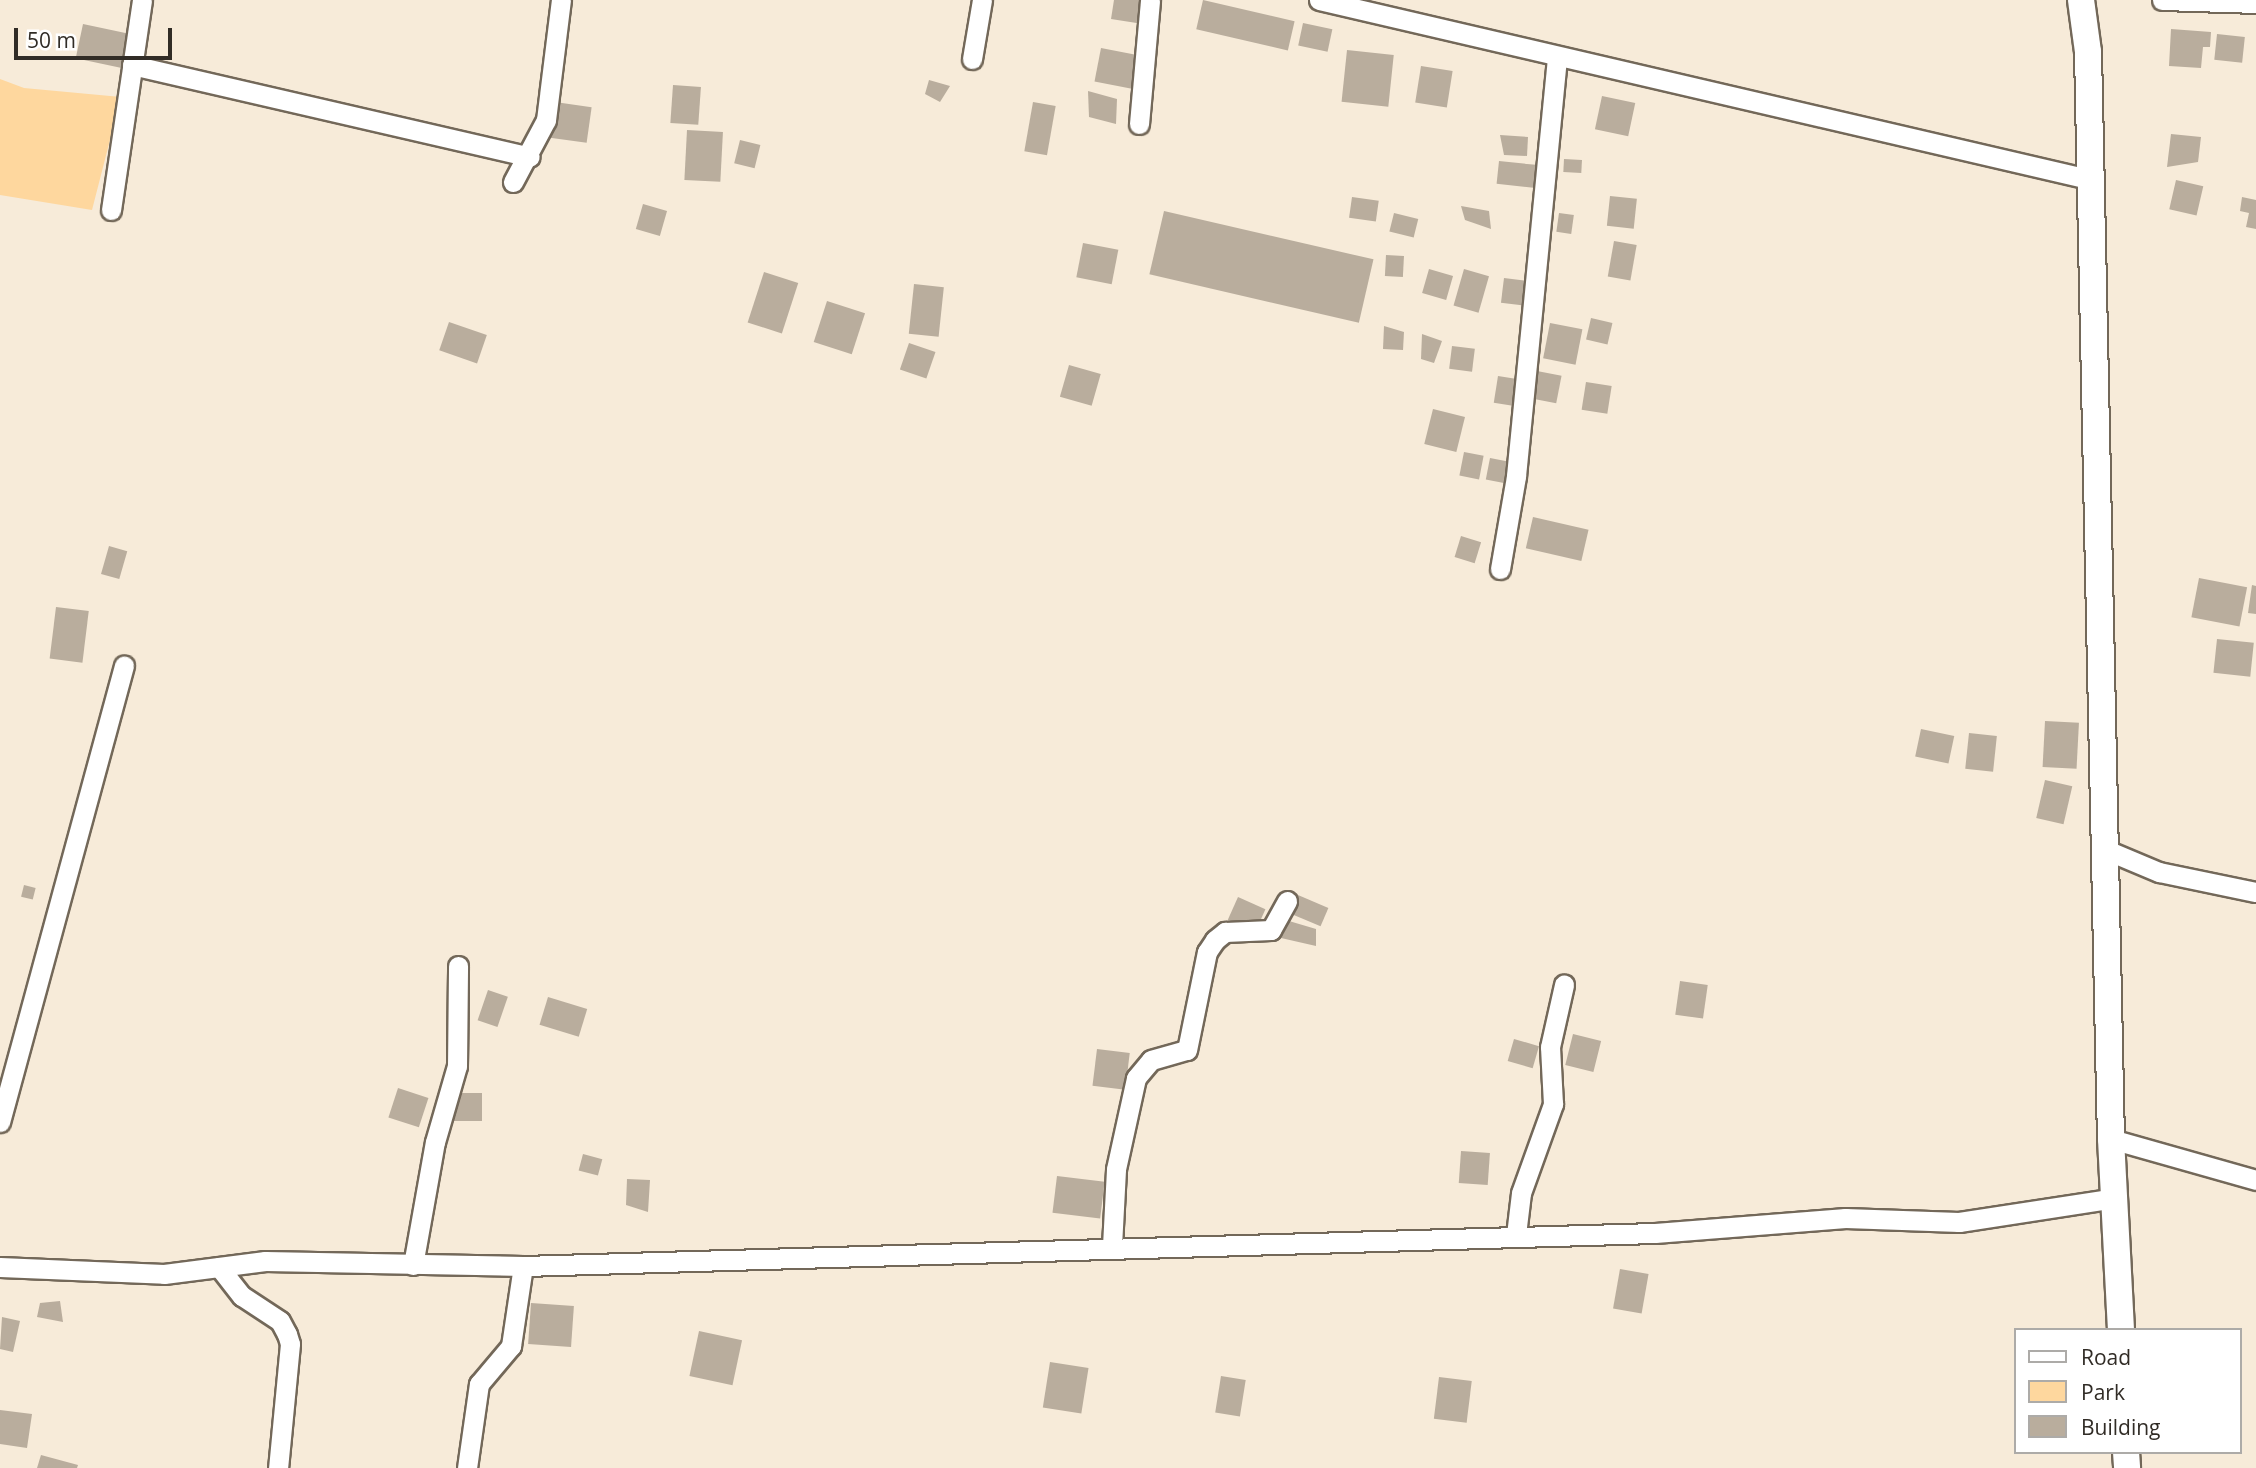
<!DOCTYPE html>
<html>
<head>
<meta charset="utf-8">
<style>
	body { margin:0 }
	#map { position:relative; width:2256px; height:1468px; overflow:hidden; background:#f7ebd9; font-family:"Open Sans",sans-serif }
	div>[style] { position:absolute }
	.green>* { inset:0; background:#fed79e }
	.building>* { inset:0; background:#b9ad9d; transform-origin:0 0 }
	.roads { filter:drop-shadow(2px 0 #736859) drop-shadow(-2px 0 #736859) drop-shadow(0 2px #736859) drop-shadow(0 -2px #736859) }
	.street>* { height:19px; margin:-9.5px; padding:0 9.5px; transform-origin:9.5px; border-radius:9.5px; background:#fff }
	.secondary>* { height:26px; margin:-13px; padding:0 13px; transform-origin:13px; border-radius:13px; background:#fff }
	span { translate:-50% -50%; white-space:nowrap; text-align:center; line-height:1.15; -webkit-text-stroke:5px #fff; paint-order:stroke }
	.legend { position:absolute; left:2014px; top:1328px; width:228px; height:126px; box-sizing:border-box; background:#fff; border:2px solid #adaba8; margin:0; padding:9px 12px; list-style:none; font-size:21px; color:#312c26 }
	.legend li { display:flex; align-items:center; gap:14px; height:35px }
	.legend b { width:35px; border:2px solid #adaba8 }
	.scale { position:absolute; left:14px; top:28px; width:158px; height:32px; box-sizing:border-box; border:4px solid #312c26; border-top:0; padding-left:9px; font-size:21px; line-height:24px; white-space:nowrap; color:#312c26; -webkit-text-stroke:5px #fff; paint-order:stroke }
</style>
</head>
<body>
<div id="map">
	<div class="green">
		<div style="clip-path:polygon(0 79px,24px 88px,121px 97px,92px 210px,0 195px)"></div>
	</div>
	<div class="building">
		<div style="clip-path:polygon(1114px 0,1146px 0,1143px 24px,1111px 19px)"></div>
		<div style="left:1203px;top:0;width:94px;height:30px;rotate:13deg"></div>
		<div style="left:1303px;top:23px;width:30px;height:23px;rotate:12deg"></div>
		<div style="left:83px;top:24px;width:47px;height:35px;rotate:12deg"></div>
		<div style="clip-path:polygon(2171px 29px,2211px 32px,2210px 47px,2203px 47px,2201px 68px,2169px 66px)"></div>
		<div style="left:2217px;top:34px;width:28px;height:26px;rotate:6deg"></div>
		<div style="left:1101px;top:48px;width:38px;height:34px;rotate:11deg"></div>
		<div style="left:1347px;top:50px;width:47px;height:52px;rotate:6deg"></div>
		<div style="left:1421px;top:66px;width:32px;height:37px;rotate:9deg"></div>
		<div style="clip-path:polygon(929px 80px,950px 86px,940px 102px,925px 94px)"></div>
		<div style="left:673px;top:85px;width:28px;height:38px;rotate:4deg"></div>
		<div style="clip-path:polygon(1088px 91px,1117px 99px,1116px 124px,1089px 117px)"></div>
		<div style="left:1602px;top:96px;width:34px;height:34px;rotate:12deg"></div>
		<div style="left:555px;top:102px;width:37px;height:36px;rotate:8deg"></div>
		<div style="left:1033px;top:102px;width:23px;height:50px;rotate:10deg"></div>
		<div style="left:687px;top:130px;width:36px;height:50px;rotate:3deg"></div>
		<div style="clip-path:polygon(2171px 134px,2201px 137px,2198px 162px,2167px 167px)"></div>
		<div style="clip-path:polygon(1500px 135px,1528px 137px,1527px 156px,1504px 155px)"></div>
		<div style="left:740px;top:140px;width:21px;height:24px;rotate:14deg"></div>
		<div style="left:1564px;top:159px;width:18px;height:13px;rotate:3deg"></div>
		<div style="left:1499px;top:161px;width:37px;height:23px;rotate:6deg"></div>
		<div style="left:2176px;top:180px;width:28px;height:30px;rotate:13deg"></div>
		<div style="left:1610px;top:196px;width:27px;height:30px;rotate:6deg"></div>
		<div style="left:1352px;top:197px;width:27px;height:21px;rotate:8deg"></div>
		<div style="clip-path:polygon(2242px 197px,2256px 200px,2256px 229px,2246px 227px,2249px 213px,2240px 211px)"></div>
		<div style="left:643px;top:204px;width:25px;height:26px;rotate:16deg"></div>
		<div style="clip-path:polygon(1461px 206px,1489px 211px,1491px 229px,1465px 220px)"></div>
		<div style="left:1164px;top:211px;width:215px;height:65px;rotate:13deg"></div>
		<div style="left:1394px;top:213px;width:25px;height:19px;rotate:14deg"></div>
		<div style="left:1559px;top:213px;width:15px;height:19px;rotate:8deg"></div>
		<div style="left:1614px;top:241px;width:23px;height:36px;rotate:10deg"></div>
		<div style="left:1083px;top:243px;width:36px;height:35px;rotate:11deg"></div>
		<div style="left:1386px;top:255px;width:18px;height:21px;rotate:3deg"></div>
		<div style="left:1429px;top:269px;width:25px;height:25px;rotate:16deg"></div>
		<div style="left:1464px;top:269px;width:26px;height:38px;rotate:16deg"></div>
		<div style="left:764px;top:272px;width:36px;height:53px;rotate:18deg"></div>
		<div style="left:1504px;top:278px;width:23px;height:25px;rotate:7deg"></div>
		<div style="left:914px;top:284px;width:30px;height:50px;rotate:6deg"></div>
		<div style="left:827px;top:301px;width:40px;height:43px;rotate:18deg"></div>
		<div style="left:1591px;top:318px;width:22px;height:22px;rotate:13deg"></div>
		<div style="left:449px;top:322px;width:40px;height:30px;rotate:19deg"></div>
		<div style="left:1550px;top:323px;width:33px;height:36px;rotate:11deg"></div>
		<div style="clip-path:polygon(1384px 326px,1404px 332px,1403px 350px,1383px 349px)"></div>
		<div style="clip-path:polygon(1422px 334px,1442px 341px,1434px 363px,1421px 359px)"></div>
		<div style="left:909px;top:343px;width:28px;height:28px;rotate:19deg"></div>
		<div style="left:1452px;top:346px;width:23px;height:23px;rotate:7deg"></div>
		<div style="left:1069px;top:365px;width:33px;height:33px;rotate:16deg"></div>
		<div style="left:1537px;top:371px;width:25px;height:28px;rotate:11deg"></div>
		<div style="left:1498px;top:376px;width:24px;height:27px;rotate:9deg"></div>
		<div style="left:1586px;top:382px;width:26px;height:28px;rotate:9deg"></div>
		<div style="left:1433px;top:409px;width:33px;height:36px;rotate:14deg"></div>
		<div style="left:1464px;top:452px;width:20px;height:24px;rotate:11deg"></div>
		<div style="left:1490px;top:458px;width:21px;height:22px;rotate:11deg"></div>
		<div style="left:1533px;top:517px;width:57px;height:32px;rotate:13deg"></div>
		<div style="left:1461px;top:536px;width:21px;height:22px;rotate:17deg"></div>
		<div style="left:109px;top:546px;width:19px;height:29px;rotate:16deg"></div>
		<div style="left:2199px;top:578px;width:49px;height:40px;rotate:11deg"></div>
		<div style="clip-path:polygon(2252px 585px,2256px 586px,2256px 614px,2248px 613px)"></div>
		<div style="left:56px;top:607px;width:33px;height:52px;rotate:7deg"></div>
		<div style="left:2217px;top:639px;width:37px;height:34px;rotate:6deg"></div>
		<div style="left:2045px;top:721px;width:34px;height:46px;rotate:3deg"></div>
		<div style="left:1921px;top:729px;width:34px;height:28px;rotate:12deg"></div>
		<div style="left:1969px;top:733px;width:28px;height:36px;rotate:6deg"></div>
		<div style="left:2045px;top:780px;width:28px;height:39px;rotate:13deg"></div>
		<div style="left:24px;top:885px;width:12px;height:12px;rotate:14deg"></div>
		<div style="left:1298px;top:895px;width:33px;height:20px;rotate:23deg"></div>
		<div style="left:1238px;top:897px;width:30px;height:25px;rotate:24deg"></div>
		<div style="clip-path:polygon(1289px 921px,1316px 929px,1316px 946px,1281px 938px)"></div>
		<div style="left:1680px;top:981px;width:28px;height:34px;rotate:8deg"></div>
		<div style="left:488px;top:990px;width:21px;height:32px;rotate:19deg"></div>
		<div style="left:548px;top:997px;width:41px;height:29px;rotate:17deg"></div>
		<div style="left:1573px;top:1034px;width:29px;height:32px;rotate:14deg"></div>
		<div style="left:1514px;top:1039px;width:26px;height:23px;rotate:16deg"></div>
		<div style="left:1097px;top:1049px;width:33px;height:37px;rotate:7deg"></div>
		<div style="left:398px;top:1088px;width:32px;height:31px;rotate:18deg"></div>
		<div style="left:454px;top:1093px;width:28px;height:28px"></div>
		<div style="left:1461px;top:1151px;width:29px;height:32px;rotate:4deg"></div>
		<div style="left:583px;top:1154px;width:20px;height:17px;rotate:15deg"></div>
		<div style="left:1057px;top:1176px;width:48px;height:37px;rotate:7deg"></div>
		<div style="clip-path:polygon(627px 1179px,650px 1180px,648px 1212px,626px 1205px)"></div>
		<div style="left:1620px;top:1269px;width:29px;height:40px;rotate:10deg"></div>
		<div style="clip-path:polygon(60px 1301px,63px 1322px,37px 1317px,40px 1303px)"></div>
		<div style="left:531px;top:1303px;width:43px;height:41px;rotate:4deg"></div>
		<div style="clip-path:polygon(2px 1317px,20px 1321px,13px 1352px,0 1349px)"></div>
		<div style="left:699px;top:1331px;width:44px;height:46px;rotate:12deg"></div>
		<div style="left:1050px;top:1362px;width:39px;height:46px;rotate:9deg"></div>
		<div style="left:1221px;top:1376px;width:25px;height:37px;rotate:9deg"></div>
		<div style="left:1439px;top:1377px;width:33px;height:42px;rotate:7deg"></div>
		<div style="clip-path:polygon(0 1410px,32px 1414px,27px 1448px,0 1444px)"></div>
		<div style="clip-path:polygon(41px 1455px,78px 1465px,77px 1468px,37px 1468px)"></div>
	</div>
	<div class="roads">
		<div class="street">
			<div style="left:1319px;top:0;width:790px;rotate:13.1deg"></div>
			<div style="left:2162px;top:0;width:94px;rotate:1.8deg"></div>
			<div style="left:972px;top:59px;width:60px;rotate:-80.4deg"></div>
			<div style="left:132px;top:65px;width:408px;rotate:13deg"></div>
			<div style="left:1139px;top:124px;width:124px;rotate:-84.9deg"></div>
			<div style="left:513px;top:182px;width:70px;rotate:-62deg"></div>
			<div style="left:546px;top:120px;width:121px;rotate:-82.9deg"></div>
			<div style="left:111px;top:210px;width:212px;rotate:-81.6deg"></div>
			<div style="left:1500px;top:569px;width:94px;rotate:-80.2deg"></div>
			<div style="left:1516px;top:476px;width:420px;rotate:-84.4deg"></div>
			<div style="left:2104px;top:849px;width:60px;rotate:22.7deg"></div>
			<div style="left:2159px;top:872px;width:99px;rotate:11.7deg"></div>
			<div style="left:0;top:1122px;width:473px;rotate:-74.8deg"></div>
			<div style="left:2111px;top:1139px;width:151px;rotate:15.8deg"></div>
			<div style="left:1516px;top:1235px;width:42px;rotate:-83.2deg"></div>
			<div style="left:1521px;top:1193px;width:95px;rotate:-70.2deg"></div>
			<div style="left:1553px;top:1104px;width:57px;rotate:-93deg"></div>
			<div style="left:1550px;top:1047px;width:64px;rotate:-77.3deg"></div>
			<div style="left:1112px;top:1246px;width:77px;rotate:-87deg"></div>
			<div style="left:1116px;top:1169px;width:93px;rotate:-77.6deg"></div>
			<div style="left:1136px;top:1078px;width:23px;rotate:-50deg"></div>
			<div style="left:1151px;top:1060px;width:37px;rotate:-16deg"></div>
			<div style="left:1187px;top:1050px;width:100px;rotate:-78.5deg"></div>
			<div style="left:1207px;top:952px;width:14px;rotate:-56deg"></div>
			<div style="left:1215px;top:940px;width:13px;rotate:-39deg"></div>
			<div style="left:1225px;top:932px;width:46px;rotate:-2.5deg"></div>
			<div style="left:1271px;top:930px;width:33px;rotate:-61deg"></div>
			<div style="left:413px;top:1265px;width:125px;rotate:-79.9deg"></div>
			<div style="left:435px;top:1142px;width:79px;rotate:-73.9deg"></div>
			<div style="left:457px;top:1066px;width:100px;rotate:-89.4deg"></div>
			<div style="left:0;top:1267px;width:164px;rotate:2.4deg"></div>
			<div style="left:164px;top:1274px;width:102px;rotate:-7.3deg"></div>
			<div style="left:265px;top:1261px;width:258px;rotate:1.1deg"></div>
			<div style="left:523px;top:1266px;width:1132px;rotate:-1.67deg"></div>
			<div style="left:1655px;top:1233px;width:191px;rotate:-4.5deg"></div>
			<div style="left:1845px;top:1218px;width:114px;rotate:2deg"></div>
			<div style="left:1959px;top:1222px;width:159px;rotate:-8.7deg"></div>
			<div style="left:219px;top:1267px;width:37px;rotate:52deg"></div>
			<div style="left:242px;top:1296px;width:45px;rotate:33.3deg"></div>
			<div style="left:280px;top:1321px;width:15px;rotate:62deg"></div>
			<div style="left:287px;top:1334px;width:10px;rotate:73deg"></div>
			<div style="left:290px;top:1344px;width:125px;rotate:95.5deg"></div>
			<div style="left:467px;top:1468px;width:85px;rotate:-81.9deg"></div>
			<div style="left:479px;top:1384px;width:50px;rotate:-49.9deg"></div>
			<div style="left:511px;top:1346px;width:81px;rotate:-81.5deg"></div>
		</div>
		<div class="secondary">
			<div style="left:2081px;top:0;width:52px;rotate:82.3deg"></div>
			<div style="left:2088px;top:52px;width:1087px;rotate:88.79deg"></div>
			<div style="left:2111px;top:1139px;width:191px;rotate:87deg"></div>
			<div style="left:2126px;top:1452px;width:16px;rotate:86deg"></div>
		</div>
	</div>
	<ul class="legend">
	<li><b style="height:9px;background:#fff"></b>Road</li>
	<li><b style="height:19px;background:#fed79e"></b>Park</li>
	<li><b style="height:19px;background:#b9ad9d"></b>Building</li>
	</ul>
	<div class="scale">50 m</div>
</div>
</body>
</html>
